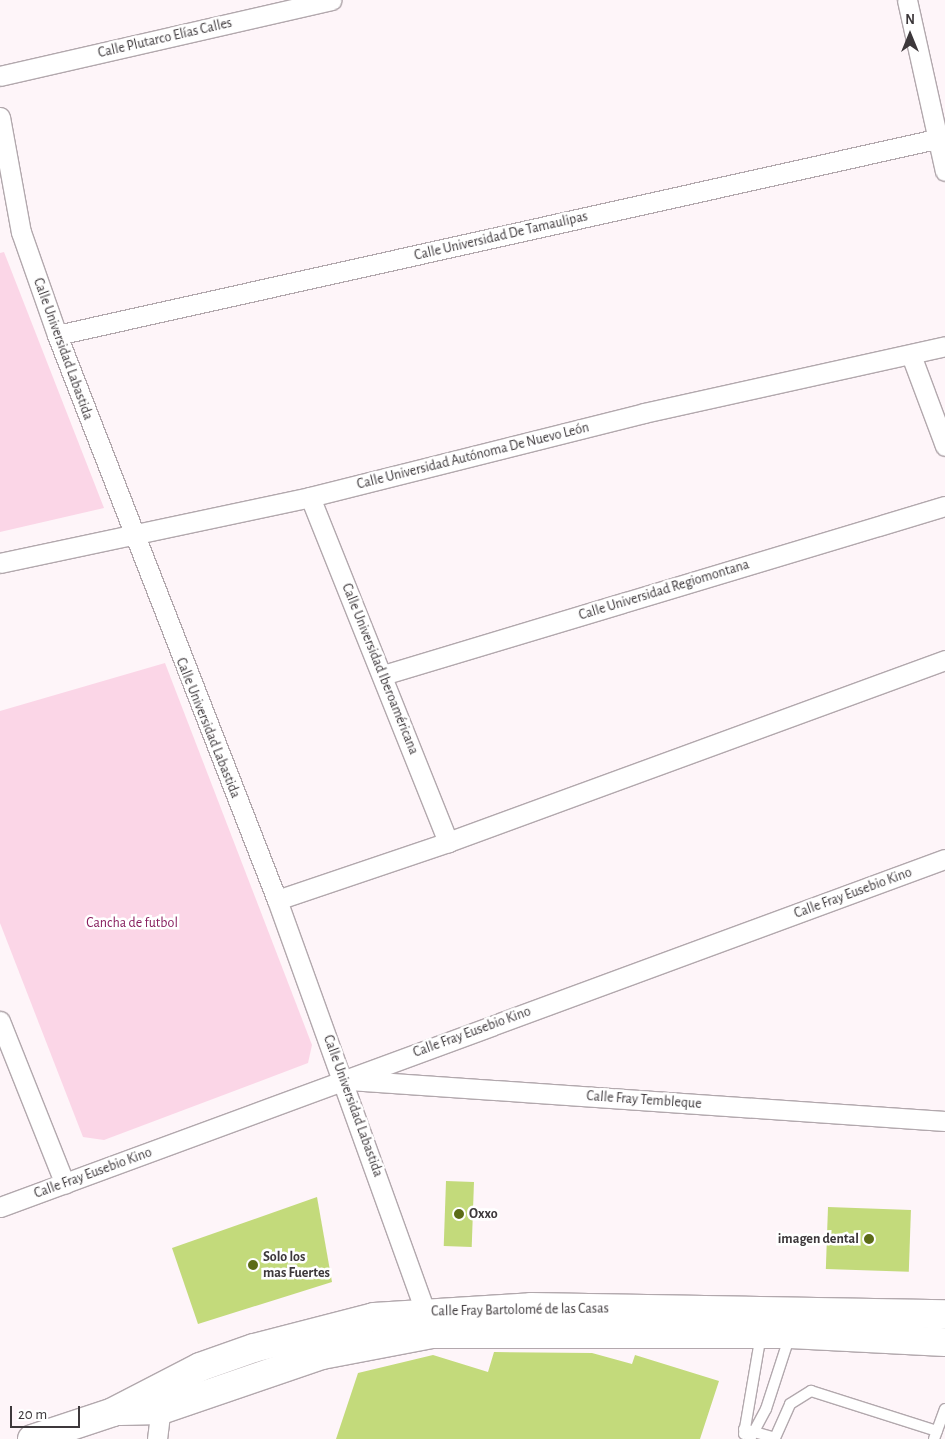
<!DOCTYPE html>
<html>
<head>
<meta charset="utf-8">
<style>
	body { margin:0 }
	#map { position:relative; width:945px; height:1439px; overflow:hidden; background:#fef5f9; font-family:"Alegreya Sans",sans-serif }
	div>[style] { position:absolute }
	.green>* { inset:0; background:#fbd6e7 }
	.building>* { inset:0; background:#c3da7b; transform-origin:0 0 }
	.roads { filter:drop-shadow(1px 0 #b2a8ad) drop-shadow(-1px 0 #b2a8ad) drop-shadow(0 1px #b2a8ad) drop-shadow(0 -1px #b2a8ad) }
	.lane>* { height:10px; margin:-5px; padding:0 5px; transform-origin:5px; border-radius:5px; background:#fff }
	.street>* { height:19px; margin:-9.5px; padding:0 9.5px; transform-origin:9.5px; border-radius:9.5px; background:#fff }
	.secondary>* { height:28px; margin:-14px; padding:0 14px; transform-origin:14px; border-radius:14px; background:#fff }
	.dots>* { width:14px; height:14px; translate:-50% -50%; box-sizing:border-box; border:2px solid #fff; border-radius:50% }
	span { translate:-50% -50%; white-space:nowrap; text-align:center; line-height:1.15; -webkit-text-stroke:5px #fff; paint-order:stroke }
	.street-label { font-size:14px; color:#3d383b }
	.park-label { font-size:14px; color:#871e5e }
	.poi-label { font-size:14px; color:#3d383b; font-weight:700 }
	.left { translate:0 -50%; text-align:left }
	.right { translate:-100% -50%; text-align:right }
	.north { position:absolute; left:885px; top:10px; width:50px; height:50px; -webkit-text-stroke:4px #fff; paint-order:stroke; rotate:0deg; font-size:14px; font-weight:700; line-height:20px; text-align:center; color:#3d383b }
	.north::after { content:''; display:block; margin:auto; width:18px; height:22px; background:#3d383b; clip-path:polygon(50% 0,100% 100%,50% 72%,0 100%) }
	.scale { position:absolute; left:10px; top:1406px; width:70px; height:22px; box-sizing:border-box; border:2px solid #3d383b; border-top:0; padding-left:6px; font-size:15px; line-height:18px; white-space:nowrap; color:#3d383b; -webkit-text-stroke:4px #fff; paint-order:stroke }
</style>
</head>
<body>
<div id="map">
	<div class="green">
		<div style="clip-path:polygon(4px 252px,104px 508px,0 532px,0 253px)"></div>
		<div style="clip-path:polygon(165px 663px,312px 1045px,308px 1063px,104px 1140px,83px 1137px,0 923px,0 711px)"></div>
	</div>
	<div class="building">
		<div style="left:446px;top:1181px;width:28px;height:65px;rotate:2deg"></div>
		<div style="clip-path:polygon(317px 1197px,332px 1282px,198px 1324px,172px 1248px)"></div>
		<div style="left:828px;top:1207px;width:83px;height:62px;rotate:2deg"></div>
		<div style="clip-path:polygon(494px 1352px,592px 1353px,632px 1364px,635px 1355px,719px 1381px,700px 1439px,336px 1439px,358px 1373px,433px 1355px,488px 1372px)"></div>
	</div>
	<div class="roads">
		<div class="lane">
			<div style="left:744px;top:1429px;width:32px;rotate:16deg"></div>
			<div style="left:775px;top:1438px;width:37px;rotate:-66deg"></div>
			<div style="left:790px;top:1404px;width:25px;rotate:-32deg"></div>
			<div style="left:811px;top:1391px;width:132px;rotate:17.6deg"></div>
			<div style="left:744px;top:1434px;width:100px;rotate:-80.3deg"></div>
			<div style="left:750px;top:1439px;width:34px;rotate:-62deg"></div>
			<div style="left:766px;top:1409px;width:78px;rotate:-72deg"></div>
			<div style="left:934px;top:1439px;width:32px;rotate:-70deg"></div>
		</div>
		<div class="street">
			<div style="left:907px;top:0;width:175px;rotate:77.5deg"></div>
			<div style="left:0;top:76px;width:340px;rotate:-12.9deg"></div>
			<div style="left:0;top:117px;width:117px;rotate:79.7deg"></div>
			<div style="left:21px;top:232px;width:109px;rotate:70.7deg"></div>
			<div style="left:57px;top:335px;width:606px;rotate:68.73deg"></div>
			<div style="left:277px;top:900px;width:452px;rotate:70.2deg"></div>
			<div style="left:57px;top:335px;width:910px;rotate:-12.57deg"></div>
			<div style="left:911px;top:355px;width:97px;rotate:69.5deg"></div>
			<div style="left:310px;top:497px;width:372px;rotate:68.2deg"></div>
			<div style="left:0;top:563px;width:317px;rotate:-12deg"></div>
			<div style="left:310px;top:497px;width:344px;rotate:-14.1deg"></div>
			<div style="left:644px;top:413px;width:308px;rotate:-12.5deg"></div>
			<div style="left:383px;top:675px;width:587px;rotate:-16.74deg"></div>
			<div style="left:277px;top:900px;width:181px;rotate:-18.7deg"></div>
			<div style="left:448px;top:842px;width:529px;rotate:-20.11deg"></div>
			<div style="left:0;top:1021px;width:175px;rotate:68.3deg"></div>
			<div style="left:349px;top:1080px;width:597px;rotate:3.94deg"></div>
			<div style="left:0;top:1207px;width:1007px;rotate:-20.22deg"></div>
			<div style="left:157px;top:1439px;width:41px;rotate:-83deg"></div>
		</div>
		<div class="secondary">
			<div style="left:120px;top:1411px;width:41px;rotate:-1.4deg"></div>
			<div style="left:161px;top:1410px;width:170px;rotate:-18.9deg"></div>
			<div style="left:322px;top:1355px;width:112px;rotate:-10.8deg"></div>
			<div style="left:432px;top:1334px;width:358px"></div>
			<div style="left:790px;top:1334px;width:155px;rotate:3deg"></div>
			<div style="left:32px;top:1439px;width:85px;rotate:-18.4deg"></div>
			<div style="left:113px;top:1412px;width:98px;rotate:-27.3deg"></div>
			<div style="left:200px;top:1367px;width:57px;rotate:-19.4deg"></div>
			<div style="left:254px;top:1348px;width:124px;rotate:-14.5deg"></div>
			<div style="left:374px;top:1317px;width:157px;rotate:-3.6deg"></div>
			<div style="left:531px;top:1307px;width:414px;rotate:1deg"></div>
		</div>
	</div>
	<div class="dots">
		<div style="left:459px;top:1214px;background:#5c6c18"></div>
		<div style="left:869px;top:1239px;background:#5c6c18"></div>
		<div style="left:253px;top:1265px;background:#5c6c18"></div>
	</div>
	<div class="street-label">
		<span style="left:165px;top:38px;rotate:-13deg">Calle Plutarco Elías Calles</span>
		<span style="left:501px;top:236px;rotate:-13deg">Calle Universidad De Tamaulipas</span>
		<span style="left:63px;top:349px;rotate:70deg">Calle Universidad Labastida</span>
		<span style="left:473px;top:456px;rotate:-14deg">Calle Universidad Autónoma De Nuevo León</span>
		<span style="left:664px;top:590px;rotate:-17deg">Calle Universidad Regiomontana</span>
		<span style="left:380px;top:669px;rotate:68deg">Calle Universidad Iberoaméricana</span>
		<span style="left:208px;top:728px;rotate:68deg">Calle Universidad Labastida</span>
		<span style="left:853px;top:893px;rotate:-20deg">Calle Fray Eusebio Kino</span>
		<span style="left:472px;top:1032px;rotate:-20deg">Calle Fray Eusebio Kino</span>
		<span style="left:644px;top:1100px;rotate:4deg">Calle Fray Tembleque</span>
		<span style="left:353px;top:1106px;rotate:70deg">Calle Universidad Labastida</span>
		<span style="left:93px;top:1173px;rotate:-20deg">Calle Fray Eusebio Kino</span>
		<span style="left:520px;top:1310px;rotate:-1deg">Calle Fray Bartolomé de las Casas</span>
	</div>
	<div class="park-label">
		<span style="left:132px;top:923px">Cancha de futbol</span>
	</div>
	<div class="poi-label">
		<span class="left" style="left:469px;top:1214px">Oxxo</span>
		<span class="right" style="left:859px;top:1239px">imagen dental</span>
		<span class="left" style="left:263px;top:1265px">Solo los<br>mas Fuertes</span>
	</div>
	<div class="north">N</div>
	<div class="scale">20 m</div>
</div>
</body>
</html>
